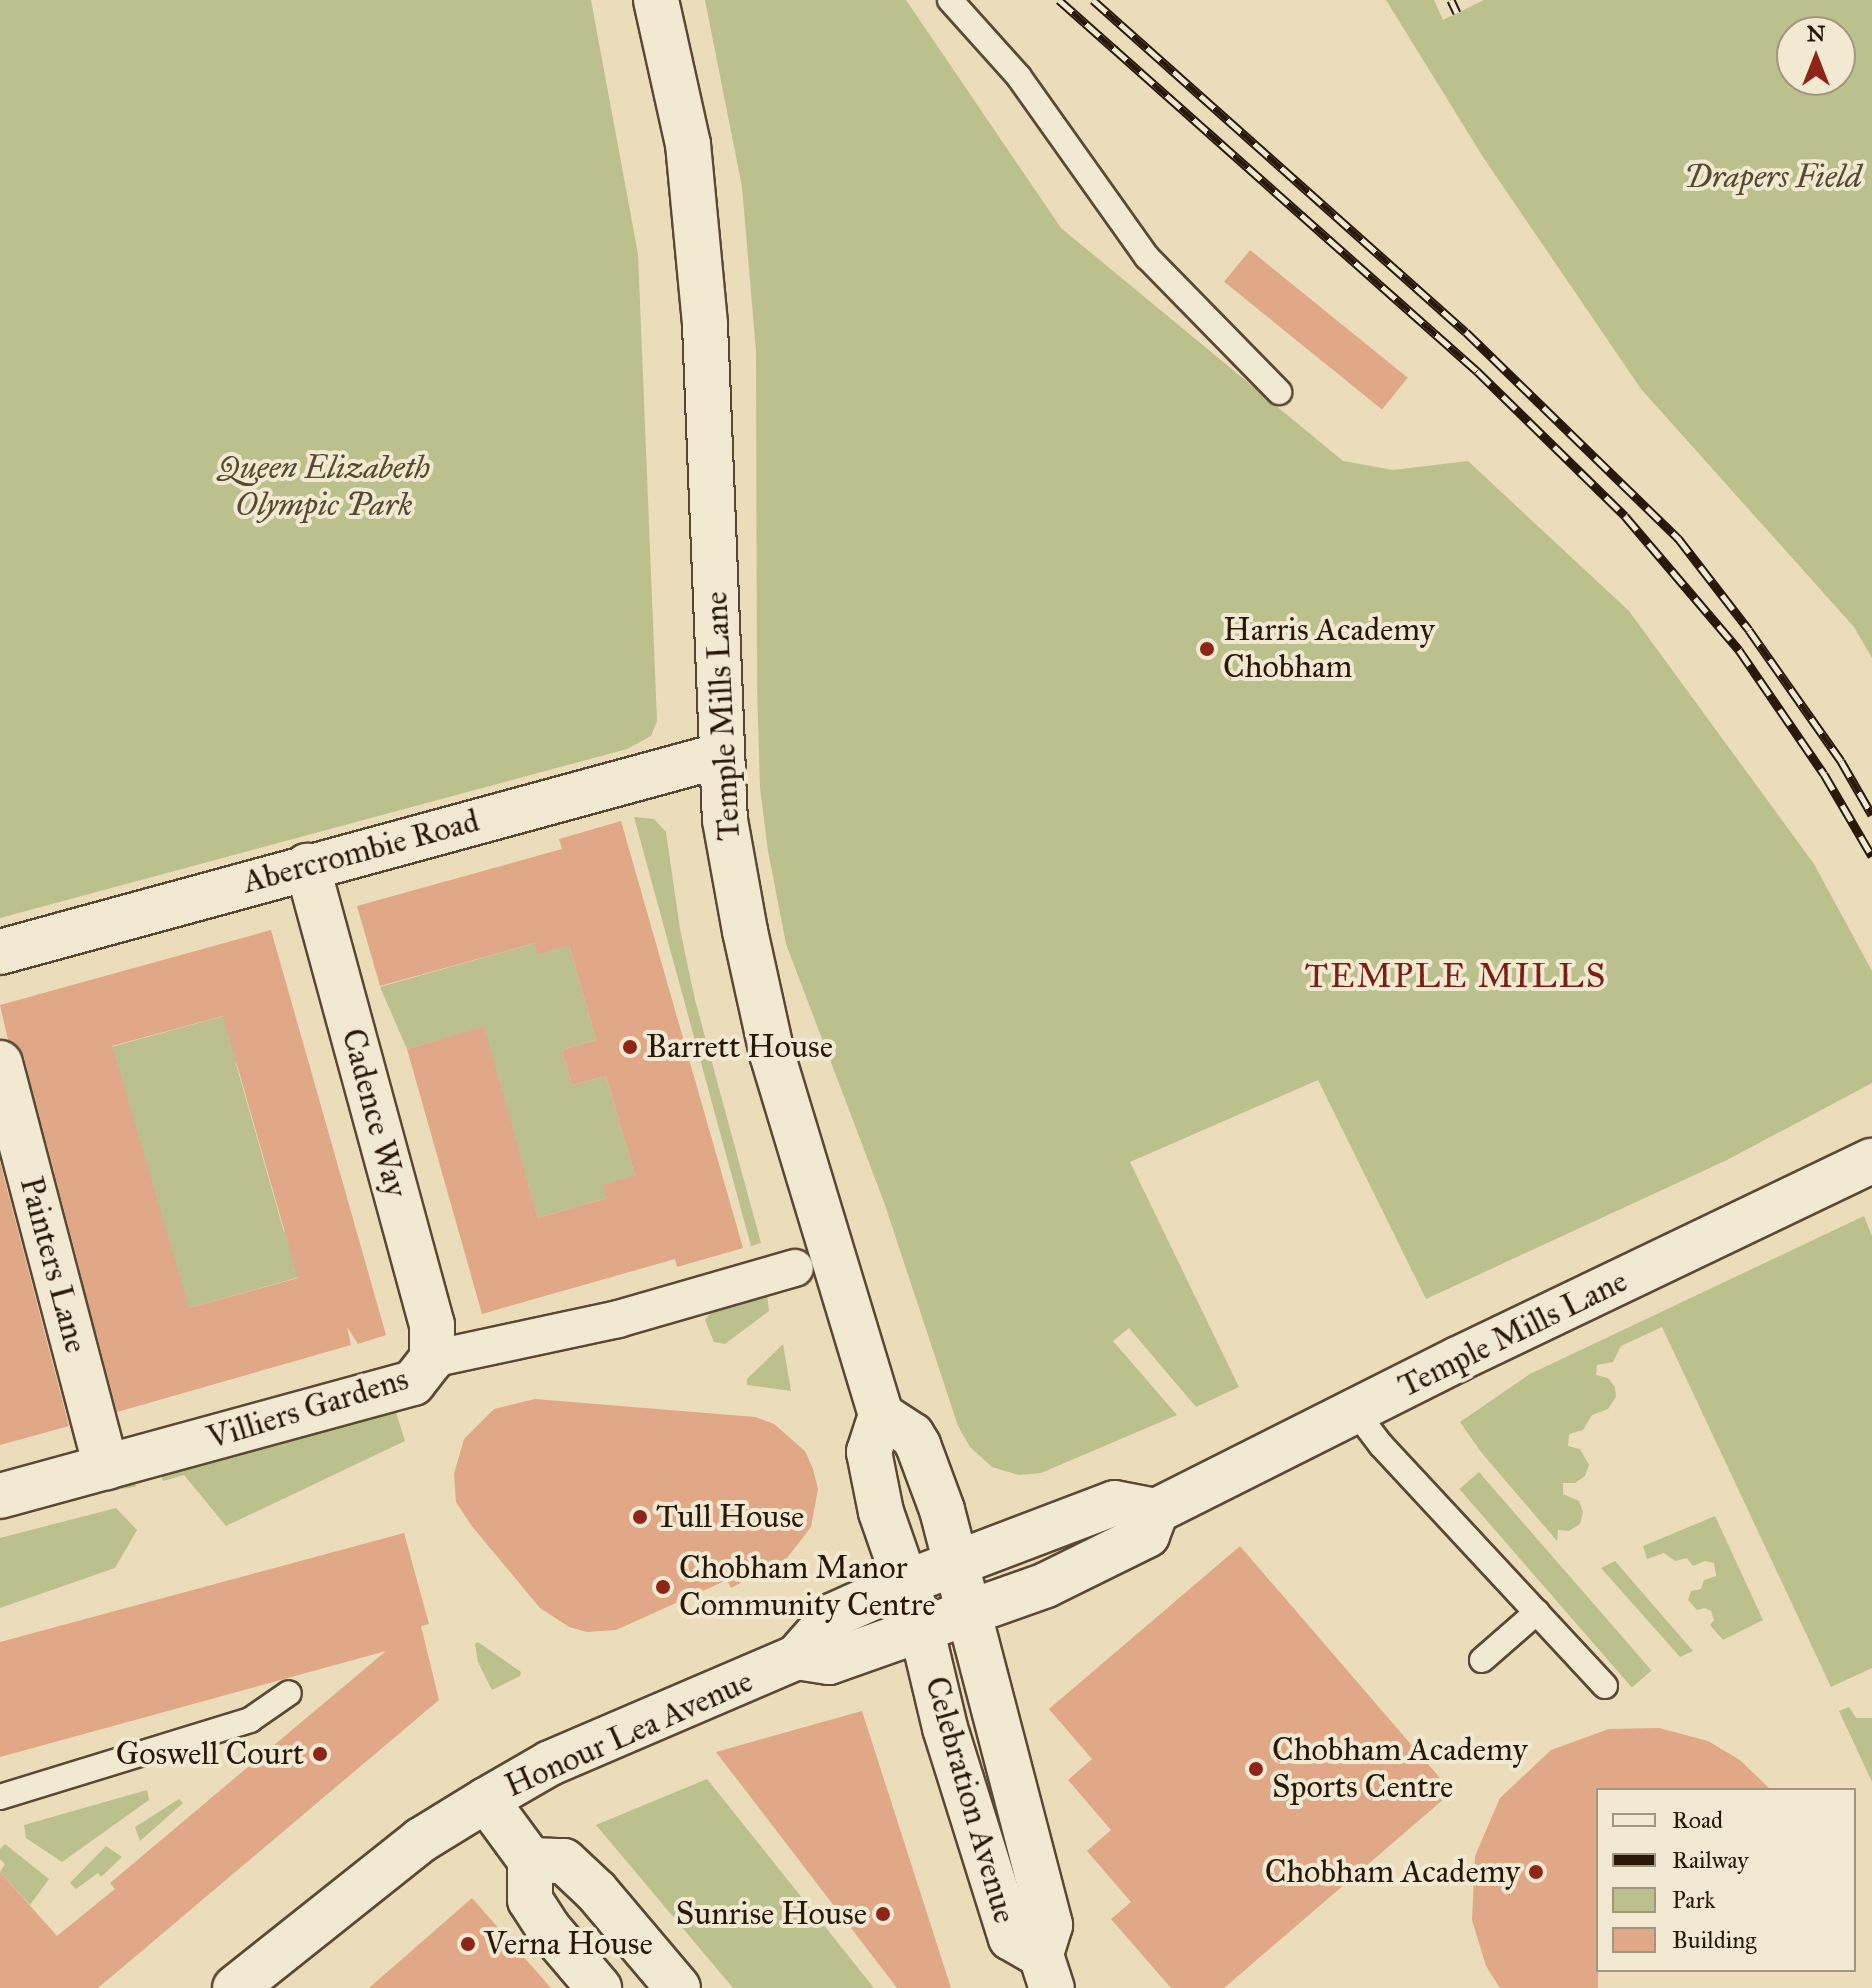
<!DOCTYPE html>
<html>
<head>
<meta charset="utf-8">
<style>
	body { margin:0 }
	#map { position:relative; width:1872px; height:1988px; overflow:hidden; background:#ebddb9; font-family:"IM FELL Great Primer",serif }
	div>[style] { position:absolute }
	.green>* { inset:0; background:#bbc08d; transform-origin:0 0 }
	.building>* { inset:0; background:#e0a887; transform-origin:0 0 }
	.roads { filter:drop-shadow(2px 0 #5a4834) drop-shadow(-2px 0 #5a4834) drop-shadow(0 2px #5a4834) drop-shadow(0 -2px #5a4834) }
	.service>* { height:24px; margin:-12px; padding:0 12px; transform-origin:12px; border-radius:12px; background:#f2e9d2 }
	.pedestrian>* { height:36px; margin:-18px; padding:0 18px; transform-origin:18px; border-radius:18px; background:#f2e9d2 }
	.minor>* { height:44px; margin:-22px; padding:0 22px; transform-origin:22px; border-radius:22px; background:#f2e9d2 }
	.tertiary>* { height:44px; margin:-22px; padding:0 22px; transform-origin:22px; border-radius:22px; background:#f2e9d2 }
	.rail>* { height:9px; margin-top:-4.5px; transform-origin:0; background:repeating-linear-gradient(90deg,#f2e9d2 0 18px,#291708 0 36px); box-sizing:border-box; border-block:2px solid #291708 }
	.dots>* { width:22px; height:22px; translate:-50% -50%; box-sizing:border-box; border:4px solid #f2e9d2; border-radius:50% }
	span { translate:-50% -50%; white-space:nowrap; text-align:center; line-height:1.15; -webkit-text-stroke:8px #f2e9d2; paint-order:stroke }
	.park-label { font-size:32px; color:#554a30; font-style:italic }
	.poi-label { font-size:32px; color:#291708 }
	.left { translate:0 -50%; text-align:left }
	.right { translate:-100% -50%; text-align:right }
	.street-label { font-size:32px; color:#291708 }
	.neighbourhood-label { font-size:34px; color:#7a1f14; letter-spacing:2px }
	.legend { position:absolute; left:1596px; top:1788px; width:260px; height:184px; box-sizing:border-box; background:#f2e9d2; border:2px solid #a29581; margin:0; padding:10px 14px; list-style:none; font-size:24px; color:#291708 }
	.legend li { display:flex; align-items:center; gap:16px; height:40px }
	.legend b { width:40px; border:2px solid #a29581 }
	.north { position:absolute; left:1776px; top:16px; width:80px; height:80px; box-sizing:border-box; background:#f2e9d2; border:2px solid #a29581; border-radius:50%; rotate:0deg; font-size:22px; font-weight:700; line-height:32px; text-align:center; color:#291708 }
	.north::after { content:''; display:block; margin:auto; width:28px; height:36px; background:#8f2418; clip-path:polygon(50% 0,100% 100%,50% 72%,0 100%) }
</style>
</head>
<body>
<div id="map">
	<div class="green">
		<div style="clip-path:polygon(0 0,591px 0,638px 254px,657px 721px,651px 736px,627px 749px,0 918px)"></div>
		<div style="clip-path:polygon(705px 0,906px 0,1061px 228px,1343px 461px,1393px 470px,1468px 461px,1629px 611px,1814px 864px,1872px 971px,1872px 1083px,1727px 1160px,1426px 1299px,1318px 1080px,1130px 1162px,1239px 1387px,1196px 1407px,1129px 1328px,1113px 1341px,1177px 1415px,1041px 1473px,1019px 1475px,992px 1467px,970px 1447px,958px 1426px,884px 1202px,786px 944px,768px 851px,760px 788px,757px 686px,756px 351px,742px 187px)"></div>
		<div style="clip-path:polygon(evenodd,1386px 0,1434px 0,1443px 20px,1484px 0,1872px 0,1872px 658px,1854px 627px,1641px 389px,1483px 157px,1386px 0,1840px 32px,1840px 80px,1792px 80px,1792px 32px,1840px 32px)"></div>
		<div style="clip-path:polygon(634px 817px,654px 819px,666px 832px,680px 929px,695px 1000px,761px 1243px,751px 1246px)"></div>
		<div style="clip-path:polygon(535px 943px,569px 945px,596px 1040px,562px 1050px,572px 1085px,606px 1076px,635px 1176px,607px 1198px,538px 1218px,483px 1028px,407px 1049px,380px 987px)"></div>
		<div style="clip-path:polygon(238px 1012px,236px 1064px,284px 1232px,350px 1214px,364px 1259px,86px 1337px,72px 1282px,87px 1278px,128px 1101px,33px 1128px,17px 1073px)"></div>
		<div style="clip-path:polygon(1864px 1216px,1872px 1236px,1872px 1668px,1831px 1687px,1662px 1327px,1621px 1346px,1613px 1362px,1597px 1365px,1596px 1375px,1608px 1378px,1615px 1387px,1616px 1397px,1608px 1409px,1592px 1415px,1583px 1430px,1569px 1434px,1568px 1446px,1580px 1449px,1589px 1465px,1585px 1476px,1575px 1483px,1563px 1483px,1563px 1494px,1579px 1501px,1583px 1512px,1580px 1524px,1569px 1531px,1558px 1530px,1557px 1541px,1481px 1452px,1460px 1422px,1530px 1374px)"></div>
		<div style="clip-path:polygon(767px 1294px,769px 1311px,725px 1344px,714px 1342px,705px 1320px,713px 1309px)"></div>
		<div style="clip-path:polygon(783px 1344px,791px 1391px,747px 1385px,747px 1379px)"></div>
		<div style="clip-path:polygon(393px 1403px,405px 1441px,226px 1526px,184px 1475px,163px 1481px,158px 1469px)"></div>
		<div style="left:1479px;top:1472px;width:263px;height:26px;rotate:49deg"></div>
		<div style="left:134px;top:1475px;width:12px;height:139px;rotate:81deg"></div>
		<div style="clip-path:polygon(116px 1508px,137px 1530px,115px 1568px,0 1608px,0 1538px)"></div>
		<div style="clip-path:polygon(1715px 1516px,1763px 1620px,1723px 1640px,1710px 1625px,1714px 1620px,1711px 1611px,1705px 1608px,1697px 1610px,1688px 1600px,1691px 1591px,1701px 1589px,1704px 1580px,1716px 1576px,1714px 1563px,1705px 1561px,1693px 1566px,1687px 1558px,1675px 1561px,1664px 1553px,1647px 1559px,1643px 1546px)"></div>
		<div style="clip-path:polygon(1615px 1561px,1693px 1651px,1680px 1657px,1601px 1568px)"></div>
		<div style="clip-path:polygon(478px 1642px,521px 1672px,520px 1676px,492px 1690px,478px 1662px,475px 1644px)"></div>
		<div style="clip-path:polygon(1849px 1707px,1856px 1718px,1872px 1718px,1872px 1782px,1839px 1711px)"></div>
		<div style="clip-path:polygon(707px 1779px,874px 1988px,733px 1988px,596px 1825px)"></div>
		<div style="clip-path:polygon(147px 1790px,149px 1800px,62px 1862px,26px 1838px,24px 1825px)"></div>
		<div style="clip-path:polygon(179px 1799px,183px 1803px,140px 1841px,135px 1827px)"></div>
		<div style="clip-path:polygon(5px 1844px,49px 1879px,30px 1905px,0 1872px,5px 1864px,0 1859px,0 1849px)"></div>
		<div style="clip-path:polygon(106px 1846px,122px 1857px,101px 1877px,98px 1873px,76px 1889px,70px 1883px)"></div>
	</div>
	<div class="building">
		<div style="left:1250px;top:250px;width:203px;height:41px;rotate:39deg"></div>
		<div style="clip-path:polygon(621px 821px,743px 1248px,677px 1267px,675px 1259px,482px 1314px,407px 1049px,484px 1027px,538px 1218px,607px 1198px,603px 1185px,635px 1176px,606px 1076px,572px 1085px,562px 1050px,596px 1040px,569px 945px,538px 954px,535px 943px,380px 986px,357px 906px,562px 849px,559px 839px)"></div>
		<div style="clip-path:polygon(evenodd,271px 930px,386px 1335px,358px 1344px,347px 1327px,351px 1345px,117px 1412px,24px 1057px,18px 1046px,8px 1040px,0 1005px,271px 930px,223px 1016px,298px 1278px,189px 1308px,112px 1046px,223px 1016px)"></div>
		<div style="clip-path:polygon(0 1162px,69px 1426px,0 1445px)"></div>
		<div style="clip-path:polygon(535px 1399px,755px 1417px,774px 1424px,805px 1451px,813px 1469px,818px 1489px,811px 1527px,787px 1558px,731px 1588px,727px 1580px,616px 1630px,587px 1632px,569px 1627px,540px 1608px,471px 1525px,456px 1502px,454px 1474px,464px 1439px,494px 1409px)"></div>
		<div style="clip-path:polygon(404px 1533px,429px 1624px,421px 1626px,439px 1700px,98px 1988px,0 1988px,0 1872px,57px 1936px,115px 1889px,110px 1883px,386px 1651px,0 1757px,0 1642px)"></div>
		<div style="clip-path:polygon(1240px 1546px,1452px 1792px,1224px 1988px,1171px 1988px,1111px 1919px,1131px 1902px,1087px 1851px,1111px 1830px,1068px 1780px,1092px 1759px,1049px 1709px)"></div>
		<div style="clip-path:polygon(862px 1711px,951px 1988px,897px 1988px,716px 1752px)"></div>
		<div style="clip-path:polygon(1659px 1728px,1708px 1741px,1740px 1760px,1771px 1790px,1598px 1790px,1598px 1988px,1500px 1988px,1486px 1966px,1472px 1920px,1475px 1856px,1500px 1798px,1551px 1750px,1609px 1729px)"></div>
		<div style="clip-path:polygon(472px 1898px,551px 1988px,369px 1988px)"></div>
	</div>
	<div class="roads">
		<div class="service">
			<div style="left:950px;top:0;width:103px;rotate:48.1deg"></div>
			<div style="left:1019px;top:77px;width:221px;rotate:54.6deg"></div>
			<div style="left:1147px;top:257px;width:189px;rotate:45.6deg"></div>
			<div style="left:1355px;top:1411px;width:43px;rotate:52.6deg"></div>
			<div style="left:1381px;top:1445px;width:329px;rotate:47.1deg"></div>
			<div style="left:1482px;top:1660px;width:73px;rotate:-41.1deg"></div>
			<div style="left:0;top:1797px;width:262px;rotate:-17.1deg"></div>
			<div style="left:250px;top:1720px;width:47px;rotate:-34.7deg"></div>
		</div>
		<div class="pedestrian">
			<div style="left:432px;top:1359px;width:190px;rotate:-12.1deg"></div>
			<div style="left:618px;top:1319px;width:184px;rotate:-16.1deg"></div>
		</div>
		<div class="minor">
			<div style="left:0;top:952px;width:748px;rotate:-15.26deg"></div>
			<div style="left:0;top:1063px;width:418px;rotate:75.3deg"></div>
			<div style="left:0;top:1496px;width:428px;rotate:-15.3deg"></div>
			<div style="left:413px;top:1383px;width:31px;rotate:-52deg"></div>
			<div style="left:432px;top:1359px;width:34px;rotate:-90deg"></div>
			<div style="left:432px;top:1325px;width:476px;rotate:-105.2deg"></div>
			<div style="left:797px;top:1657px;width:32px;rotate:9deg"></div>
			<div style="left:829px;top:1662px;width:230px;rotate:-19.5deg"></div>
			<div style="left:1046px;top:1585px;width:113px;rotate:-26.3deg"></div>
			<div style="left:1147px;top:1535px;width:26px;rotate:-69deg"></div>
			<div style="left:486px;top:1800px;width:74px;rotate:53.7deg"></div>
			<div style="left:530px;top:1860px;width:40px;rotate:90deg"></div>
			<div style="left:530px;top:1900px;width:33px;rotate:57deg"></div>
			<div style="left:548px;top:1928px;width:79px;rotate:49.6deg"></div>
			<div style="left:530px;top:1860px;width:34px;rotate:2deg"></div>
			<div style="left:564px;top:1861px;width:44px;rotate:43.2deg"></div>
			<div style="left:596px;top:1891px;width:127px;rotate:49.8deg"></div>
			<div style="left:235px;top:1988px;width:238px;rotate:-38.5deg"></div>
			<div style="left:421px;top:1840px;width:76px;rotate:-31.6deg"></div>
			<div style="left:486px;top:1800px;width:74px;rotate:-30deg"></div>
			<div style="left:550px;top:1763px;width:269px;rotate:-23.2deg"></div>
			<div style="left:797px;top:1657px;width:56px;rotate:-48.6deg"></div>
			<div style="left:834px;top:1615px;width:80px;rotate:-24.3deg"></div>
			<div style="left:907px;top:1582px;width:222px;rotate:-20.8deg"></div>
			<div style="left:1115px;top:1503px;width:42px;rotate:11deg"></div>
			<div style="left:1156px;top:1511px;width:338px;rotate:-26.7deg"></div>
			<div style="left:1458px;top:1359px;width:459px;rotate:-25.6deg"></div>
		</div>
		<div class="tertiary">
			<div style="left:656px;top:0;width:148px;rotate:77.5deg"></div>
			<div style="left:688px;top:144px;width:182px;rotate:84.6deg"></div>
			<div style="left:705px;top:325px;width:495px;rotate:87.7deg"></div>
			<div style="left:725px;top:820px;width:113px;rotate:79.8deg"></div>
			<div style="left:745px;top:931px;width:126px;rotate:77.6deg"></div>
			<div style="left:772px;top:1054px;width:377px;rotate:73.2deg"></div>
			<div style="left:881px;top:1415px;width:39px;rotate:108deg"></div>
			<div style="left:869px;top:1452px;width:61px;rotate:78.7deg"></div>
			<div style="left:881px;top:1512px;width:122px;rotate:70.8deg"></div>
			<div style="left:921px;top:1627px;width:104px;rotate:76.6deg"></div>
			<div style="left:945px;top:1728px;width:220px;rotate:72.6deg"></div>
			<div style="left:1011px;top:1938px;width:34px;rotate:30deg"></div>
			<div style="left:881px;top:1415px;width:37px;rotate:33deg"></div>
			<div style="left:912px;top:1435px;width:12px;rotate:59deg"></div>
			<div style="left:918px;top:1445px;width:69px;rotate:69.7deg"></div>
			<div style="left:942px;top:1510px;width:429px;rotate:75.4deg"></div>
			<div style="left:1050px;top:1925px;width:31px;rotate:107deg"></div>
			<div style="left:1041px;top:1955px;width:35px;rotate:72deg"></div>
		</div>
	</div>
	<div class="rail">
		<div style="left:1059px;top:0;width:559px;rotate:41.59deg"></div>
		<div style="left:1477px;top:371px;width:207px;rotate:44.4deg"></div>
		<div style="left:1625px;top:516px;width:176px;rotate:49.6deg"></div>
		<div style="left:1739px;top:650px;width:150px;rotate:55.6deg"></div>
		<div style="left:1824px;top:774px;width:95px;rotate:59.7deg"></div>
		<div style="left:1093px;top:0;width:499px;rotate:41.7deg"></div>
		<div style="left:1466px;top:332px;width:296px;rotate:44.2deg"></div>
		<div style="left:1678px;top:538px;width:116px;rotate:52.3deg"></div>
		<div style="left:1749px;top:630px;width:160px;rotate:54.9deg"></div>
		<div style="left:1841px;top:761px;width:62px;rotate:60.1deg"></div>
		<div style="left:1451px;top:0;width:14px;rotate:65deg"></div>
	</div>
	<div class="dots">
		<div style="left:1207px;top:649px;background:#8f2418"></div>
		<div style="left:630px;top:1047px;background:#8f2418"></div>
		<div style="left:640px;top:1517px;background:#8f2418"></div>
		<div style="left:663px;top:1587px;background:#8f2418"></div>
		<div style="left:320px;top:1754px;background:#8f2418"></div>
		<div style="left:1256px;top:1769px;background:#8f2418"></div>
		<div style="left:1536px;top:1872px;background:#8f2418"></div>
		<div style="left:883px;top:1914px;background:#8f2418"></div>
		<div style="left:468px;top:1944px;background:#8f2418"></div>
	</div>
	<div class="park-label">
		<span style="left:1773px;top:177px">Drapers Field</span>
		<span style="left:324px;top:487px">Queen Elizabeth<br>Olympic Park</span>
	</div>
	<div class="poi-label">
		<span class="left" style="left:1223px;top:649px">Harris Academy<br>Chobham</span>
		<span class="left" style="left:646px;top:1047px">Barrett House</span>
		<span class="left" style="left:656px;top:1517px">Tull House</span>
		<span class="left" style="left:679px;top:1587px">Chobham Manor<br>Community Centre</span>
		<span class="left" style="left:1272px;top:1769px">Chobham Academy<br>Sports Centre</span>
		<span class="right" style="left:304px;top:1754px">Goswell Court</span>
		<span class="right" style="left:1520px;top:1872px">Chobham Academy</span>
		<span class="right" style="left:867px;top:1914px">Sunrise House</span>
		<span class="left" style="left:484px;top:1944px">Verna House</span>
	</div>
	<div class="street-label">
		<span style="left:723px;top:716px;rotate:-93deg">Temple Mills Lane</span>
		<span style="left:361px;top:852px;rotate:-15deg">Abercrombie Road</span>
		<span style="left:374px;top:1113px;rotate:75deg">Cadence Way</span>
		<span style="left:53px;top:1265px;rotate:75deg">Painters Lane</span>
		<span style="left:1513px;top:1334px;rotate:-26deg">Temple Mills Lane</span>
		<span style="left:308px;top:1409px;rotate:-17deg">Villiers Gardens</span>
		<span style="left:629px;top:1734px;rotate:-24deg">Honour Lea Avenue</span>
		<span style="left:970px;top:1800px;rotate:74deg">Celebration Avenue</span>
	</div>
	<div class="neighbourhood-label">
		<span style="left:1456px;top:976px">TEMPLE MILLS</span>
	</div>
	<ul class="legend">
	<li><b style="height:10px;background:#f2e9d2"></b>Road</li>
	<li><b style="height:10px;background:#291708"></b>Railway</li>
	<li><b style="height:22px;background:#bbc08d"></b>Park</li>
	<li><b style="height:22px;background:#e0a887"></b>Building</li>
	</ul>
	<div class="north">N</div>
</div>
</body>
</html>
